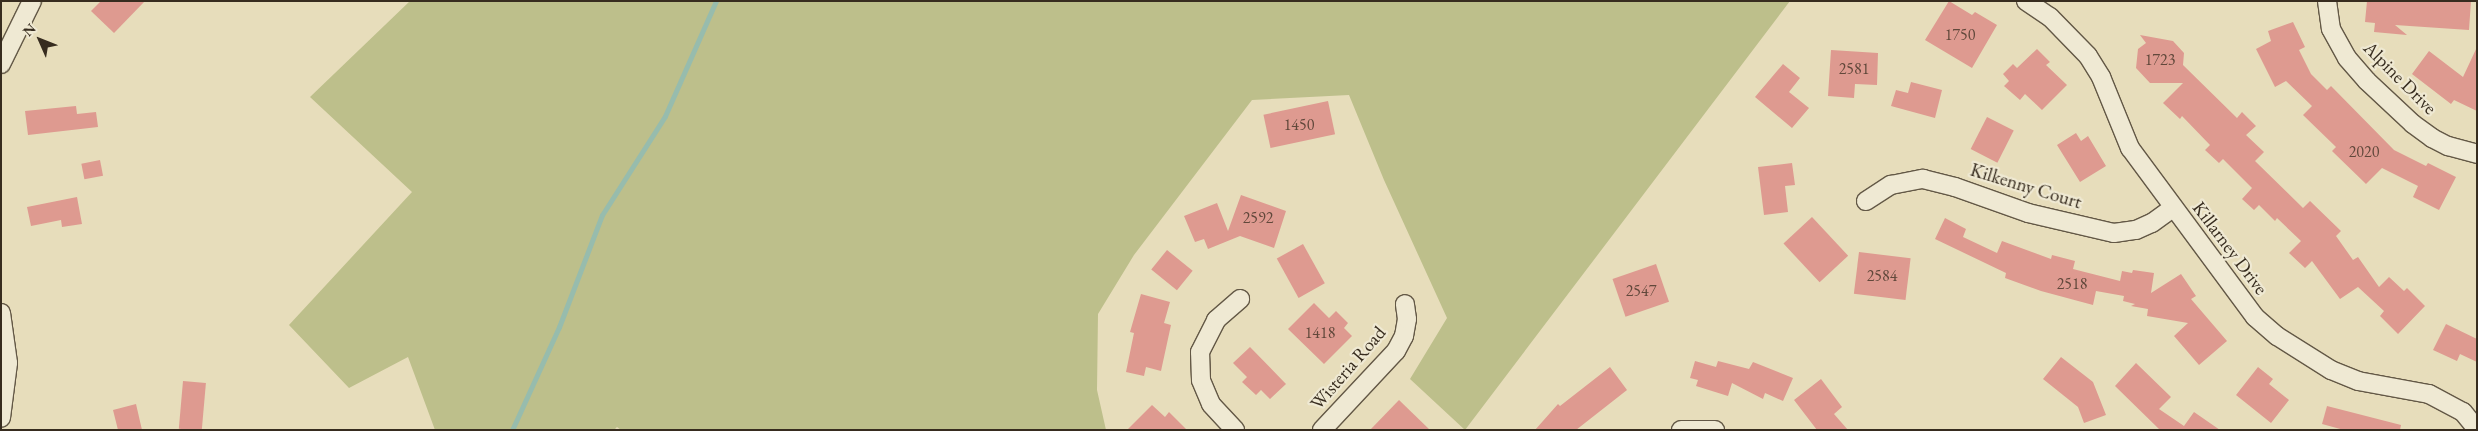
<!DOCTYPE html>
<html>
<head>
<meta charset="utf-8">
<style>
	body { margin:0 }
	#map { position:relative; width:2478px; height:431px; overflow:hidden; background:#e7ddbb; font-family:"EB Garamond",serif }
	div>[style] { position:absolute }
	.green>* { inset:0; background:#bdbf8b }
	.stream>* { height:5px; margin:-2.5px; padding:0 2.5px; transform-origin:2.5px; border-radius:2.5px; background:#97bcad }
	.building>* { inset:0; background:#de9a90; transform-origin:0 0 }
	.roads { filter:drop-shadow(1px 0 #635846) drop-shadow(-1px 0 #635846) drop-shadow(0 1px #635846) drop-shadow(0 -1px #635846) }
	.minor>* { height:18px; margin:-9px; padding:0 9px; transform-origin:9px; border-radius:9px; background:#efe9d3 }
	span { translate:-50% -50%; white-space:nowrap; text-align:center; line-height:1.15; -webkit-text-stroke:4.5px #efe9d3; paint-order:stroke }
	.number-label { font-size:16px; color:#61483b }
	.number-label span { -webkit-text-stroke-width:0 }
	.street-label { font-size:19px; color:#372c1f }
	.frame { position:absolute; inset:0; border:2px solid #372c1f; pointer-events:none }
	.north { position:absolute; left:15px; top:15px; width:50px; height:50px; -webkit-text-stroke:4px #efe9d3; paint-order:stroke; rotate:314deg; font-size:14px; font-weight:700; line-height:20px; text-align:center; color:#372c1f }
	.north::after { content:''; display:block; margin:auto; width:18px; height:22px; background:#372c1f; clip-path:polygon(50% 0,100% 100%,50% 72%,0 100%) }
</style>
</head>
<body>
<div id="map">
	<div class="green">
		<div style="clip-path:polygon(410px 1px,1790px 1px,1465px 430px,1410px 379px,1447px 318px,1384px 180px,1349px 95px,1252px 100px,1134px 255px,1098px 314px,1097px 390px,1106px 430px,621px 430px,617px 427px,614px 430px,435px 430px,408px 357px,349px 388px,289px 325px,412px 192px,310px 97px)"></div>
	</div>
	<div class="stream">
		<div style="left:512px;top:430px;width:113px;rotate:-65.5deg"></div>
		<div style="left:559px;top:327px;width:120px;rotate:-69deg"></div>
		<div style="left:602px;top:215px;width:117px;rotate:-57.5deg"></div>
		<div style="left:665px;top:116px;width:126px;rotate:-66.1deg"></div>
	</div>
	<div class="building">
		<div style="clip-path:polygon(101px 1px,145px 1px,114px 33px,91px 11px)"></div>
		<div style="clip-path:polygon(1949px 1px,1972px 15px,1975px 12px,1997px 25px,1972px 68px,1925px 40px)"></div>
		<div style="clip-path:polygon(2367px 1px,2471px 1px,2469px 30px,2395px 25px,2407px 35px,2374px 32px,2375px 23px,2365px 22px)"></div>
		<div style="clip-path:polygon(2293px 22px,2305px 47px,2299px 50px,2311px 74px,2327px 90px,2331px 86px,2394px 150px,2426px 166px,2428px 163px,2456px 177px,2439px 210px,2413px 197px,2418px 186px,2382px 168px,2366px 184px,2332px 151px,2336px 147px,2303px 115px,2312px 106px,2286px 81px,2275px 87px,2256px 49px,2271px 41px,2268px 31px)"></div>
		<div style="clip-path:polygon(2140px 35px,2173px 41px,2184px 53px,2183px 65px,2237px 118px,2242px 112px,2256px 126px,2246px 135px,2264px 152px,2255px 161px,2303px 208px,2310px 201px,2341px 231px,2336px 236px,2353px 260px,2358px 257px,2379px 287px,2389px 277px,2404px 291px,2407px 288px,2425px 306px,2398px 334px,2380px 316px,2384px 311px,2358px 287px,2340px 299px,2312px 261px,2305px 268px,2289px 253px,2301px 241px,2277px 218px,2275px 221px,2259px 205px,2254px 210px,2242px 199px,2252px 188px,2223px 159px,2219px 163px,2205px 150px,2210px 145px,2182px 116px,2180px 119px,2163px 103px,2183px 83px,2150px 83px,2136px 68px,2138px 49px,2146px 43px)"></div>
		<div style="clip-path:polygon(2477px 47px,2477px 111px,2454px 100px,2451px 104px,2412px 74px,2429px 51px,2463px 77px)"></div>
		<div style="clip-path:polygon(2037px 49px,2050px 62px,2046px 65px,2067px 85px,2042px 110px,2025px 94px,2020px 100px,2004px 86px,2009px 81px,2003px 74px,2013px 64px,2017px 68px)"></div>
		<div style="clip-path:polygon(1831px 50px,1878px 53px,1877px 85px,1855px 84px,1854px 98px,1828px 96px)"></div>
		<div style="clip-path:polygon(1783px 64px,1800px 78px,1789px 92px,1809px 108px,1792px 128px,1755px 97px)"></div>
		<div style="clip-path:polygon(1911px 82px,1942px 90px,1935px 118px,1891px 106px,1896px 90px,1908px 93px)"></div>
		<div style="left:1328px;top:101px;width:34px;height:66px;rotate:78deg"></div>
		<div style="clip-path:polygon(76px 106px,77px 114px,96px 112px,98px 127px,28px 135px,25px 111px)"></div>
		<div style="left:1987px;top:117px;width:30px;height:36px;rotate:27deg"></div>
		<div style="clip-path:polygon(2076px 133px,2081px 141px,2088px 136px,2106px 166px,2080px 182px,2057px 145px)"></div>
		<div style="left:100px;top:160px;width:16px;height:19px;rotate:79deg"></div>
		<div style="clip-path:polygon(1792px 163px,1795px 185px,1785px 186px,1788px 212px,1764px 215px,1758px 167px)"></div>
		<div style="clip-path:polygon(1241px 195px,1286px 211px,1274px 248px,1240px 236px,1208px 249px,1204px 239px,1195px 242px,1184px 216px,1217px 203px,1228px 231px)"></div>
		<div style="clip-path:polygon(77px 197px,82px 224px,62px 227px,61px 220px,31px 226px,27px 207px)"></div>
		<div style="left:1812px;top:217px;width:53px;height:39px;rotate:47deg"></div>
		<div style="clip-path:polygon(1945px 218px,1966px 229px,1963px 237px,1997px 253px,2002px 241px,2051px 259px,2052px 255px,2075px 261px,2073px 269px,2120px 281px,2122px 271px,2132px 273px,2133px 270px,2154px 273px,2151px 293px,2181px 274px,2196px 296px,2191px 299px,2227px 341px,2199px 365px,2174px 336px,2188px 323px,2147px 316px,2148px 309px,2131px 306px,2135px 304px,2123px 301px,2124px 296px,2096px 291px,2093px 305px,2041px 291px,2005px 278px,2006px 273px,1935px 239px)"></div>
		<div style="left:1303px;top:244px;width:45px;height:30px;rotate:61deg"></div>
		<div style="left:1167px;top:250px;width:33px;height:25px;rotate:39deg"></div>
		<div style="left:1859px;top:252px;width:52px;height:42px;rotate:7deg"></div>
		<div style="left:1656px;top:264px;width:40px;height:46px;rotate:71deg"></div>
		<div style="clip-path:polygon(1141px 294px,1170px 302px,1164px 323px,1171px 325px,1161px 371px,1146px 367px,1144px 376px,1126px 372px,1134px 333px,1130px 332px)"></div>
		<div style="clip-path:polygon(1314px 303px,1329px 318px,1336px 311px,1348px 323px,1344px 328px,1352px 336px,1324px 364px,1288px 329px)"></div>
		<div style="clip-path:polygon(2446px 324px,2477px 339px,2477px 362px,2460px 354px,2457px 361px,2433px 350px)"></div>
		<div style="clip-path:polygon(1250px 347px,1286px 384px,1270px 399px,1261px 390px,1256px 395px,1242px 382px,1247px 377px,1233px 363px)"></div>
		<div style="clip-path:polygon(2061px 357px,2093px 382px,2106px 415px,2084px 423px,2078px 407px,2043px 379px)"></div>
		<div style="clip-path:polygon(1695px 361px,1716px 367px,1718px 361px,1749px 369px,1753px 362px,1793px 378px,1783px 401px,1765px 393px,1763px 399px,1732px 383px,1728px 396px,1696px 386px,1698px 380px,1690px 378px)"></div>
		<div style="clip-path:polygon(2136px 363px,2171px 397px,2159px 409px,2184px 426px,2194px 412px,2220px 430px,2160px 430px,2115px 386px)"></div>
		<div style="clip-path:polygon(1610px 367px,1627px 390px,1576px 430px,1535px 430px,1558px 404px,1560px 406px)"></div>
		<div style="clip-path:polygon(2258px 367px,2273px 379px,2269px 384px,2289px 400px,2271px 423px,2236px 395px)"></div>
		<div style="clip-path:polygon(1821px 379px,1842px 407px,1834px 414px,1848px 430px,1817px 430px,1794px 400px)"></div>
		<div style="left:183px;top:381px;width:23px;height:48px;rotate:5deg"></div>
		<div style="clip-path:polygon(1399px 400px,1430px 430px,1370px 430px)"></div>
		<div style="clip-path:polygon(136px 404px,142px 430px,118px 430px,113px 410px)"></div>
		<div style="clip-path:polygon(1152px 405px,1165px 417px,1169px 412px,1187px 430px,1127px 430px)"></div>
		<div style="clip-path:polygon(2327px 406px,2401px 425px,2400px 430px,2344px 430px,2322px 424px)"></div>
	</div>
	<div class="roads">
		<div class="minor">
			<div style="left:2026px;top:1px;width:29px;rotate:34deg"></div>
			<div style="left:2050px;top:17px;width:54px;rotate:45.7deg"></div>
			<div style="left:2088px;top:56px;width:25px;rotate:58deg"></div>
			<div style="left:2101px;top:77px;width:77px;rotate:67.8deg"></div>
			<div style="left:2130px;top:148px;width:210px;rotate:53.5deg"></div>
			<div style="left:2255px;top:317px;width:29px;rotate:41deg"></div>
			<div style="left:2277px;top:336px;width:64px;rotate:32.2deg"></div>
			<div style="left:2331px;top:370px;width:29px;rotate:22deg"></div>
			<div style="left:2358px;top:381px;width:72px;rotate:10.4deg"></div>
			<div style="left:2429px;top:394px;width:38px;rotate:28deg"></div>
			<div style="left:2463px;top:412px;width:22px;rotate:51deg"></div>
			<div style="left:2327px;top:1px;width:28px;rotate:82deg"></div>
			<div style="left:2331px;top:29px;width:33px;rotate:61deg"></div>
			<div style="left:2347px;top:58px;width:30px;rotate:49deg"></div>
			<div style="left:2367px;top:81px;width:63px;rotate:43.1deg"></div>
			<div style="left:2413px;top:124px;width:24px;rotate:36deg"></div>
			<div style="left:2432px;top:138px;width:18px;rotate:27deg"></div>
			<div style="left:2448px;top:146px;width:30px;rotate:15deg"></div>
			<div style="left:1px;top:64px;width:70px;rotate:-63.8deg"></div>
			<div style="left:1866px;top:201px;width:30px;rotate:-33deg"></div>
			<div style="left:1891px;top:185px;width:33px;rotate:-11deg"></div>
			<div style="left:1923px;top:179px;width:33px;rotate:14deg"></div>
			<div style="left:1955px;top:187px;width:77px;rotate:19.6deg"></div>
			<div style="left:2028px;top:213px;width:88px;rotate:13.1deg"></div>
			<div style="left:2114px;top:233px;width:22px;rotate:-8deg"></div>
			<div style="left:2136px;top:230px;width:17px;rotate:-24deg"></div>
			<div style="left:2152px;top:223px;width:26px;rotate:-36deg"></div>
			<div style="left:1px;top:313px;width:50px;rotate:82deg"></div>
			<div style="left:8px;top:363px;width:55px;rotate:97.3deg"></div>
			<div style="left:1235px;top:430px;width:35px;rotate:-133deg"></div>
			<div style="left:1211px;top:404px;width:26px;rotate:-113deg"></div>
			<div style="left:1201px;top:380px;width:28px;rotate:-92deg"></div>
			<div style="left:1200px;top:352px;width:36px;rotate:-63deg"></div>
			<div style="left:1216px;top:320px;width:32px;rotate:-41deg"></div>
			<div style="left:1322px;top:430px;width:108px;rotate:-46.9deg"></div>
			<div style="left:1396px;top:351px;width:17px;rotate:-62deg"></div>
			<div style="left:1404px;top:336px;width:17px;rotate:-80deg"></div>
			<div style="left:1407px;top:319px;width:15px;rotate:-98deg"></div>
			<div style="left:1681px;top:430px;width:34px"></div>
		</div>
	</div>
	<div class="number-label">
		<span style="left:1960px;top:35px">1750</span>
		<span style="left:2160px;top:60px">1723</span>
		<span style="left:1854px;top:69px">2581</span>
		<span style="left:1299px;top:125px">1450</span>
		<span style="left:2364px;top:152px">2020</span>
		<span style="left:1258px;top:218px">2592</span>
		<span style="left:1882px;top:276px">2584</span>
		<span style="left:2072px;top:284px">2518</span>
		<span style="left:1641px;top:291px">2547</span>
		<span style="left:1320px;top:333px">1418</span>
	</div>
	<div class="street-label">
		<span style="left:2400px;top:78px;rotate:45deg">Alpine Drive</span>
		<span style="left:2026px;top:186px;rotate:17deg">Kilkenny Court</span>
		<span style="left:2230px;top:248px;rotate:53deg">Killarney Drive</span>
		<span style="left:1348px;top:368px;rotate:-49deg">Wisteria Road</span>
	</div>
	<div class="frame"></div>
	<div class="north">N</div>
</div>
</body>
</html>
